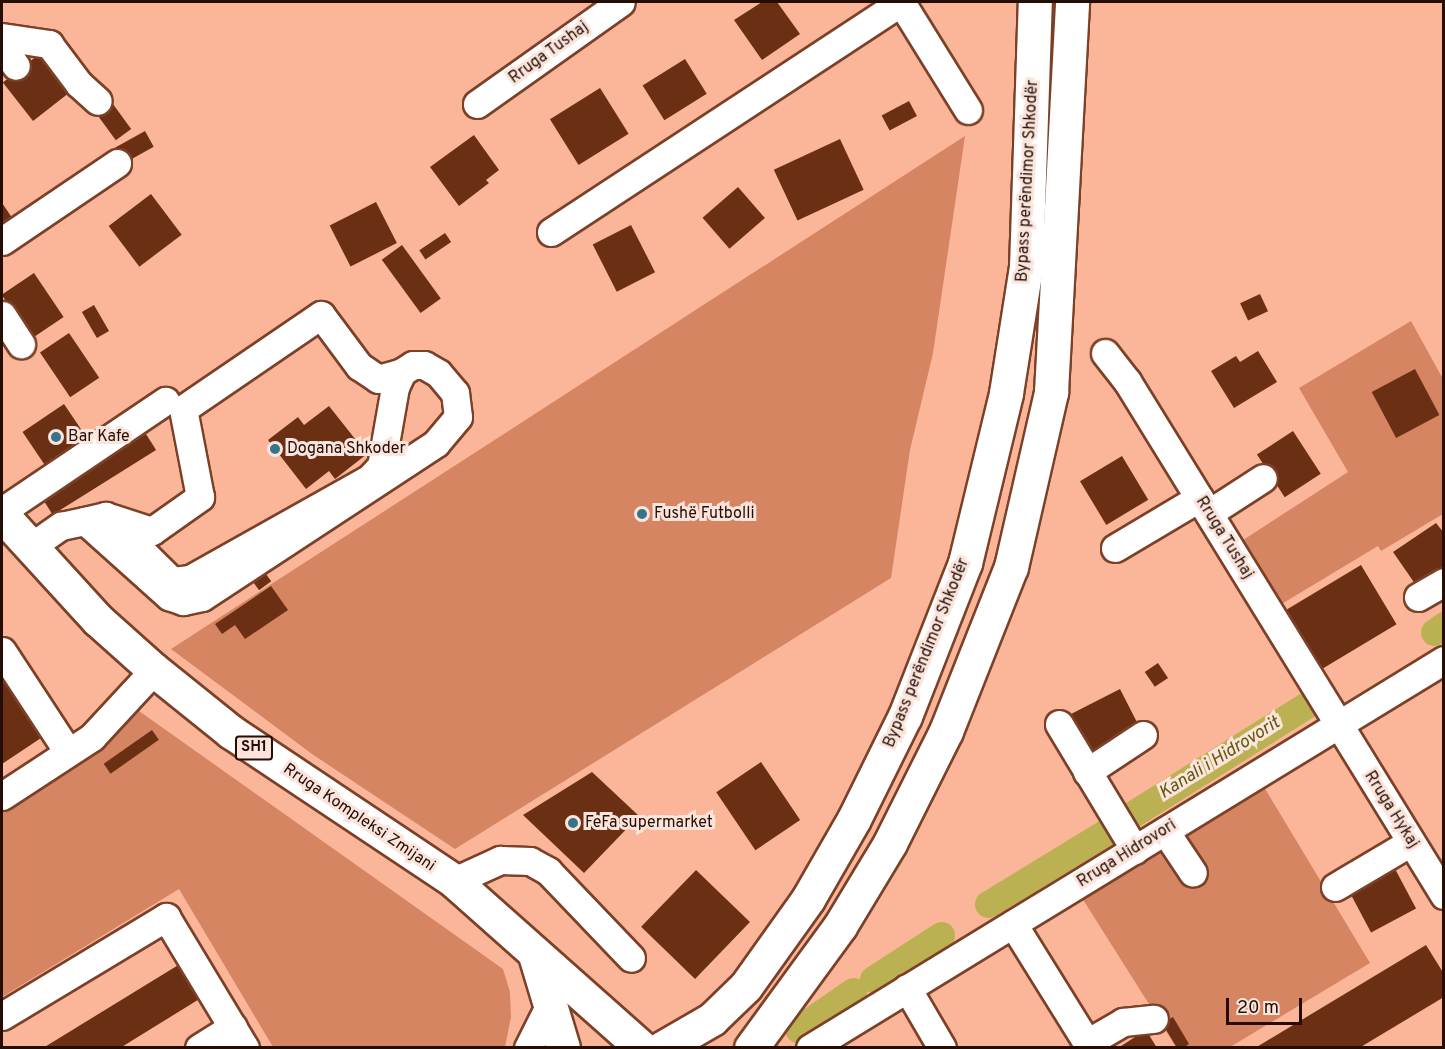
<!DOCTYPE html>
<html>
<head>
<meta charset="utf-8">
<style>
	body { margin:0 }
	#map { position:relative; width:1445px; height:1049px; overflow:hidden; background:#fbb69a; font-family:Overpass,sans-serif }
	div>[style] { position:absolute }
	.green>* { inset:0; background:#d68563 }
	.canal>* { height:27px; margin:-13.5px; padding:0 13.5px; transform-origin:13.5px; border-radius:13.5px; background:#bbb152 }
	.building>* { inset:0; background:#6b2f14; transform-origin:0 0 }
	.roads { filter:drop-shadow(2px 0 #7b4128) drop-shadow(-2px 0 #7b4128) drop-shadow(0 2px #7b4128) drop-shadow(0 -2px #7b4128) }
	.minor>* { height:27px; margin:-13.5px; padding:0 13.5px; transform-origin:13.5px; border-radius:13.5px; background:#fff }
	.major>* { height:33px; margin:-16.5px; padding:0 16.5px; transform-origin:16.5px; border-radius:16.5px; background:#fff }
	.highway>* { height:33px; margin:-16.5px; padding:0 16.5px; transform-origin:16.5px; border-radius:16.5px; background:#fff }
	.dots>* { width:16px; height:16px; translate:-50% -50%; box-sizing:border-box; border:3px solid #fae4db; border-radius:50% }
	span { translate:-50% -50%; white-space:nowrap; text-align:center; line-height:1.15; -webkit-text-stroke:6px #fae4db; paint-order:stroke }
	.shield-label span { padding:2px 4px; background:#fae4db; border:2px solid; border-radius:4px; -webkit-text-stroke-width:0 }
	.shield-label { font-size:15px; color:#250d04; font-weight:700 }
	.street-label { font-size:16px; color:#250d04 }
	.poi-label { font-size:16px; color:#250d04 }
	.left { translate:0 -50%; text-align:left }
	.water-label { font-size:18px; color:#5e570d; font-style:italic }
	.frame { position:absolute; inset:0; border:3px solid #250d04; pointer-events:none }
	.scale { position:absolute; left:1226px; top:998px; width:76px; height:27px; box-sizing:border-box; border:3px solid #250d04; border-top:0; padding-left:8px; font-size:18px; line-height:21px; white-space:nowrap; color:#250d04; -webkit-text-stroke:4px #fae4db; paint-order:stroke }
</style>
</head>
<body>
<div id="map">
	<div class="green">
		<div style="clip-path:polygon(965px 136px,933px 353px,910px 450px,891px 578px,455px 849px,312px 754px,171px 649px)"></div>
		<div style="clip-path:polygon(1411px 321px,1443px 379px,1443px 514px,1381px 551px,1378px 546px,1275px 608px,1237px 544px,1348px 472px,1299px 388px)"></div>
		<div style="clip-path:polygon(131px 711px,135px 714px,139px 711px,503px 969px,510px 992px,511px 1017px,505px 1047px,273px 1047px,179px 889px,2px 997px,2px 806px)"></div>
		<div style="clip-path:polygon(1264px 787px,1370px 963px,1230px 1047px,1176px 1047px,1082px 898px)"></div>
	</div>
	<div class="canal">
		<div style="left:1434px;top:632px;width:12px;rotate:-35deg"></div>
		<div style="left:1128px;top:817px;width:218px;rotate:-32.1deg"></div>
		<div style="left:988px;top:904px;width:142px;rotate:-31.4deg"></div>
		<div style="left:873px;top:979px;width:81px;rotate:-32.9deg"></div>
		<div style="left:798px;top:1029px;width:67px;rotate:-34.6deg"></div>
	</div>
	<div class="building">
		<div style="clip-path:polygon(762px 2px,777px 2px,800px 34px,762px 60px,734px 20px)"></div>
		<div style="left:47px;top:48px;width:49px;height:56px;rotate:52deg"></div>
		<div style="left:685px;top:59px;width:41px;height:50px;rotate:58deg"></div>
		<div style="left:600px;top:88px;width:54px;height:59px;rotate:58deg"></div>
		<div style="left:110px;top:100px;width:36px;height:19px;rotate:54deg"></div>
		<div style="left:909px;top:101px;width:17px;height:31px;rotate:62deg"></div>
		<div style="left:145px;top:131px;width:18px;height:36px;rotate:61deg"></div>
		<div style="clip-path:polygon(474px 135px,499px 170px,486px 180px,489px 183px,459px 206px,430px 167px)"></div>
		<div style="left:840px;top:139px;width:56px;height:73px;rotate:65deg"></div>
		<div style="left:738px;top:187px;width:41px;height:47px;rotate:49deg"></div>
		<div style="left:151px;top:194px;width:51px;height:53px;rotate:53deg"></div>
		<div style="left:376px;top:202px;width:46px;height:52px;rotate:63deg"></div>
		<div style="clip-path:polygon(2px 203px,15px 222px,2px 231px)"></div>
		<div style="left:631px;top:225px;width:53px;height:43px;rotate:63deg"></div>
		<div style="left:445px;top:233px;width:11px;height:31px;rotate:56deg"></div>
		<div style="left:402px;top:245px;width:66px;height:25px;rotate:54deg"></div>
		<div style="left:34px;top:273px;width:53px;height:39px;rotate:56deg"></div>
		<div style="left:1260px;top:294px;width:19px;height:22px;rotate:65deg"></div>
		<div style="left:94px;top:305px;width:30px;height:14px;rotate:60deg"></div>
		<div style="left:69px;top:333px;width:54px;height:35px;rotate:56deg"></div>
		<div style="clip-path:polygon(1258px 351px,1277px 382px,1234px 408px,1211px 371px,1236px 356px,1240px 362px)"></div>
		<div style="left:1415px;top:369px;width:52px;height:49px;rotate:62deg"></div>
		<div style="left:64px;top:404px;width:47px;height:50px;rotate:56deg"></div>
		<div style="clip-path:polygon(329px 406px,367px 454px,335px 479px,329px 471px,306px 489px,268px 440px,298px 417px,304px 425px)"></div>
		<div style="left:1293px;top:431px;width:51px;height:43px;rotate:57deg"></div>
		<div style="left:146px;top:434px;width:19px;height:122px;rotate:58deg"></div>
		<div style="left:1122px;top:456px;width:51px;height:49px;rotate:59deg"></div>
		<div style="clip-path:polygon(1436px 523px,1444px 533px,1444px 575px,1420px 591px,1393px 552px)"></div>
		<div style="left:1361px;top:565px;width:69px;height:87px;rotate:59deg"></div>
		<div style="left:263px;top:570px;width:14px;height:15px;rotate:54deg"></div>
		<div style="clip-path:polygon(271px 586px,288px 610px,245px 639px,235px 625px,222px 634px,215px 624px)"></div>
		<div style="left:1158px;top:663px;width:18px;height:16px;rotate:56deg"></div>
		<div style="clip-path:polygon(2px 665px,47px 734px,2px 764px)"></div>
		<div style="left:1120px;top:689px;width:45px;height:55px;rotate:63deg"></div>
		<div style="left:152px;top:730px;width:12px;height:59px;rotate:55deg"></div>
		<div style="left:761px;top:762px;width:70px;height:54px;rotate:56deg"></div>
		<div style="clip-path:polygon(592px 772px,639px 816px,584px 873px,523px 815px)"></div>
		<div style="left:1394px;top:867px;width:47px;height:51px;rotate:62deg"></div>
		<div style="left:696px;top:870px;width:75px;height:79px;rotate:44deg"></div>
		<div style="clip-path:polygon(1426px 945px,1444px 974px,1444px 997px,1359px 1048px,1255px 1048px)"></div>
		<div style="clip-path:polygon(180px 964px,201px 998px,120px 1048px,43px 1048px)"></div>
		<div style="clip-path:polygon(1173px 1017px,1189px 1044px,1183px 1048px,1177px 1048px,1162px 1023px)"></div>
		<div style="clip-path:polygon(1146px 1030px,1157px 1048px,1118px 1048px)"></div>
	</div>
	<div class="roads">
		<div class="minor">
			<div style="left:901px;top:2px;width:127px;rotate:58.2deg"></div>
			<div style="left:2px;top:37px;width:48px;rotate:8.5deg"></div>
			<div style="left:49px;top:44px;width:50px;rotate:53.1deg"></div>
			<div style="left:79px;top:84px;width:25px;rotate:42deg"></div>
			<div style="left:2px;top:46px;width:24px;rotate:55deg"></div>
			<div style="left:477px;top:104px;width:176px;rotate:-35.3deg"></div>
			<div style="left:551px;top:232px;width:419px;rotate:-33.3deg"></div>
			<div style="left:2px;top:241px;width:139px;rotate:-34.1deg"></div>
			<div style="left:2px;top:315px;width:35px;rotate:57deg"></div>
			<div style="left:1105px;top:353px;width:36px;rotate:52deg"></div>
			<div style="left:1127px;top:381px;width:604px;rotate:58.34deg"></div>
			<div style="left:2px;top:511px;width:197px;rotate:-34deg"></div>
			<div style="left:1209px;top:513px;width:64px;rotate:-32.9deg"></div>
			<div style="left:112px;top:518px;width:42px;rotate:18deg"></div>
			<div style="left:152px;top:531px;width:59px;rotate:-35.3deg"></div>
			<div style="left:200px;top:497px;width:90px;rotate:-100.9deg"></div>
			<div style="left:183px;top:409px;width:167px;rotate:-34.3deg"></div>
			<div style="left:321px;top:315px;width:64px;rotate:53.3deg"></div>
			<div style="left:359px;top:366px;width:23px;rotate:34deg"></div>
			<div style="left:378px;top:379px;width:25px;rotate:-16deg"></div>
			<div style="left:29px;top:548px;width:39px;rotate:-35deg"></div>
			<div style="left:61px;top:526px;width:25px;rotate:-12deg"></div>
			<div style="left:85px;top:521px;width:113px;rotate:41.8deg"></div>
			<div style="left:169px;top:596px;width:15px;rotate:20deg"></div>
			<div style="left:183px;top:601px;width:19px;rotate:-12deg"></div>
			<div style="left:202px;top:597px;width:280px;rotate:-33.3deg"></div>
			<div style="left:436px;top:443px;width:34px;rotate:-50deg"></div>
			<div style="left:458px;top:417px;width:24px;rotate:-97deg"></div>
			<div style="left:455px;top:393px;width:26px;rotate:-130deg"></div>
			<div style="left:438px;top:373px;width:16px;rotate:-150deg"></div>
			<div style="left:424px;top:365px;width:11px;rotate:180deg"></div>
			<div style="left:413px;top:365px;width:13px;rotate:148deg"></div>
			<div style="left:402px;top:372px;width:17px;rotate:115deg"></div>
			<div style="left:395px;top:387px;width:80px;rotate:100deg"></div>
			<div style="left:381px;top:466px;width:16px;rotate:133deg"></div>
			<div style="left:370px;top:478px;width:206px;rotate:150.7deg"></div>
			<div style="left:190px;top:579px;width:18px;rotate:174deg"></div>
			<div style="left:172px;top:581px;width:93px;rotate:-135.4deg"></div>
			<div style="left:106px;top:516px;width:22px;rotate:167deg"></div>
			<div style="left:1115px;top:548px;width:98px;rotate:-30.8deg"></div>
			<div style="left:1418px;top:597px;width:30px;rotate:-30deg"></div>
			<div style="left:2px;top:651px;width:121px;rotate:56.8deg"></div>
			<div style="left:1059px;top:724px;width:147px;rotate:58.9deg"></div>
			<div style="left:1087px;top:772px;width:67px;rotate:-33.5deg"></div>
			<div style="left:2px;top:796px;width:108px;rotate:-33.2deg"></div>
			<div style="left:92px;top:737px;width:91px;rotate:-47.2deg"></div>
			<div style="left:1165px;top:831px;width:50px;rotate:56.3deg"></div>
			<div style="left:454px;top:881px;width:51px;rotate:-24.5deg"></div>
			<div style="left:500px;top:860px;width:30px;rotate:2deg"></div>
			<div style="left:530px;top:861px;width:21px;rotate:29deg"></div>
			<div style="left:548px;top:871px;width:120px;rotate:46.3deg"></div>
			<div style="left:1335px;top:887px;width:88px;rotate:-30.6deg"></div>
			<div style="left:1013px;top:924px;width:140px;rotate:58.1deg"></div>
			<div style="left:1087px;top:1043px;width:42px;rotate:-30.3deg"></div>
			<div style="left:1123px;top:1022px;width:31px;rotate:-6deg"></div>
			<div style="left:907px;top:988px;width:69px;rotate:59.7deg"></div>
			<div style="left:2px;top:1016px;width:192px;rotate:-31.1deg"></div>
			<div style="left:166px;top:917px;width:153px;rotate:58.9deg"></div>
			<div style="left:199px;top:1048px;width:40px;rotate:-32deg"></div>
			<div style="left:528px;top:1048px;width:51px;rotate:-63.4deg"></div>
			<div style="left:810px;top:1048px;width:743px;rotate:-31.47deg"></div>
		</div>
		<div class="major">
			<div style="left:2px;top:515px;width:142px;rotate:47.6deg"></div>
			<div style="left:98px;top:620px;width:75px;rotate:41.8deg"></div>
			<div style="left:154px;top:670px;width:99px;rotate:38.8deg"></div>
			<div style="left:231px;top:732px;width:268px;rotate:33.7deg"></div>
			<div style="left:454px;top:881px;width:250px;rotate:41.6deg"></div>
			<div style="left:535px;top:955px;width:97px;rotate:73.2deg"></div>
		</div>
		<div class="highway">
			<div style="left:662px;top:1048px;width:58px;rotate:-30.1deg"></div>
			<div style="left:712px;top:1019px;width:47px;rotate:-44.1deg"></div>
			<div style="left:746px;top:986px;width:107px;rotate:-54.5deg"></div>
			<div style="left:808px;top:899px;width:92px;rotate:-60.1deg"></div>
			<div style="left:854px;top:819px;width:115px;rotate:-63.7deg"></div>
			<div style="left:905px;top:716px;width:164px;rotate:-68.6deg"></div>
			<div style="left:965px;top:563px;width:175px;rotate:-76.4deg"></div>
			<div style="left:1006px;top:393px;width:128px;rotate:-81deg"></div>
			<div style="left:1026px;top:267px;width:265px;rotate:-88.1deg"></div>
			<div style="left:751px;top:1048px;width:151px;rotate:-53.9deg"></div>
			<div style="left:840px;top:926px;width:97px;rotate:-58.9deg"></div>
			<div style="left:890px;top:843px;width:125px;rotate:-63.4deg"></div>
			<div style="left:946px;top:731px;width:176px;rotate:-68.4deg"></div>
			<div style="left:1011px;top:567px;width:180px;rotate:-77.1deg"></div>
			<div style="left:1051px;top:392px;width:391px;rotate:-86.9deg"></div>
		</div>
	</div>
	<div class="dots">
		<div style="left:56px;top:437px;background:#357489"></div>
		<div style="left:275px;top:449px;background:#357489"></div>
		<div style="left:642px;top:514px;background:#357489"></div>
		<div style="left:573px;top:823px;background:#357489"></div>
	</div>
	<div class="shield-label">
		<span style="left:254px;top:748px">SH1</span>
	</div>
	<div class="street-label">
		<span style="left:549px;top:53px;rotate:-36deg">Rruga Tushaj</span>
		<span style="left:1028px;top:181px;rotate:-87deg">Bypass perëndimor Shkodër</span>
		<span style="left:1224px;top:538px;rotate:58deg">Rruga Tushaj</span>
		<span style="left:927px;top:653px;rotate:-68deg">Bypass perëndimor Shkodër</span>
		<span style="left:1391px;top:810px;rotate:58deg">Rruga Hykaj</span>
		<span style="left:359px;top:818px;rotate:34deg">Rruga Kompleksi Zmijani</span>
		<span style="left:1127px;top:854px;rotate:-32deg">Rruga Hidrovori</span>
	</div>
	<div class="poi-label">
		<span class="left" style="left:68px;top:437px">Bar Kafe</span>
		<span class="left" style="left:287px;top:449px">Dogana Shkoder</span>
		<span class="left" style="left:654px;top:514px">Fushë Futbolli</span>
		<span class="left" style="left:585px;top:823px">FeFa supermarket</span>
	</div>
	<div class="water-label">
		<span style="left:1220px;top:759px;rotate:-32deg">Kanali i Hidrovorit</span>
	</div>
	<div class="frame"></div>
	<div class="scale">20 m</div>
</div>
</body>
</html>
